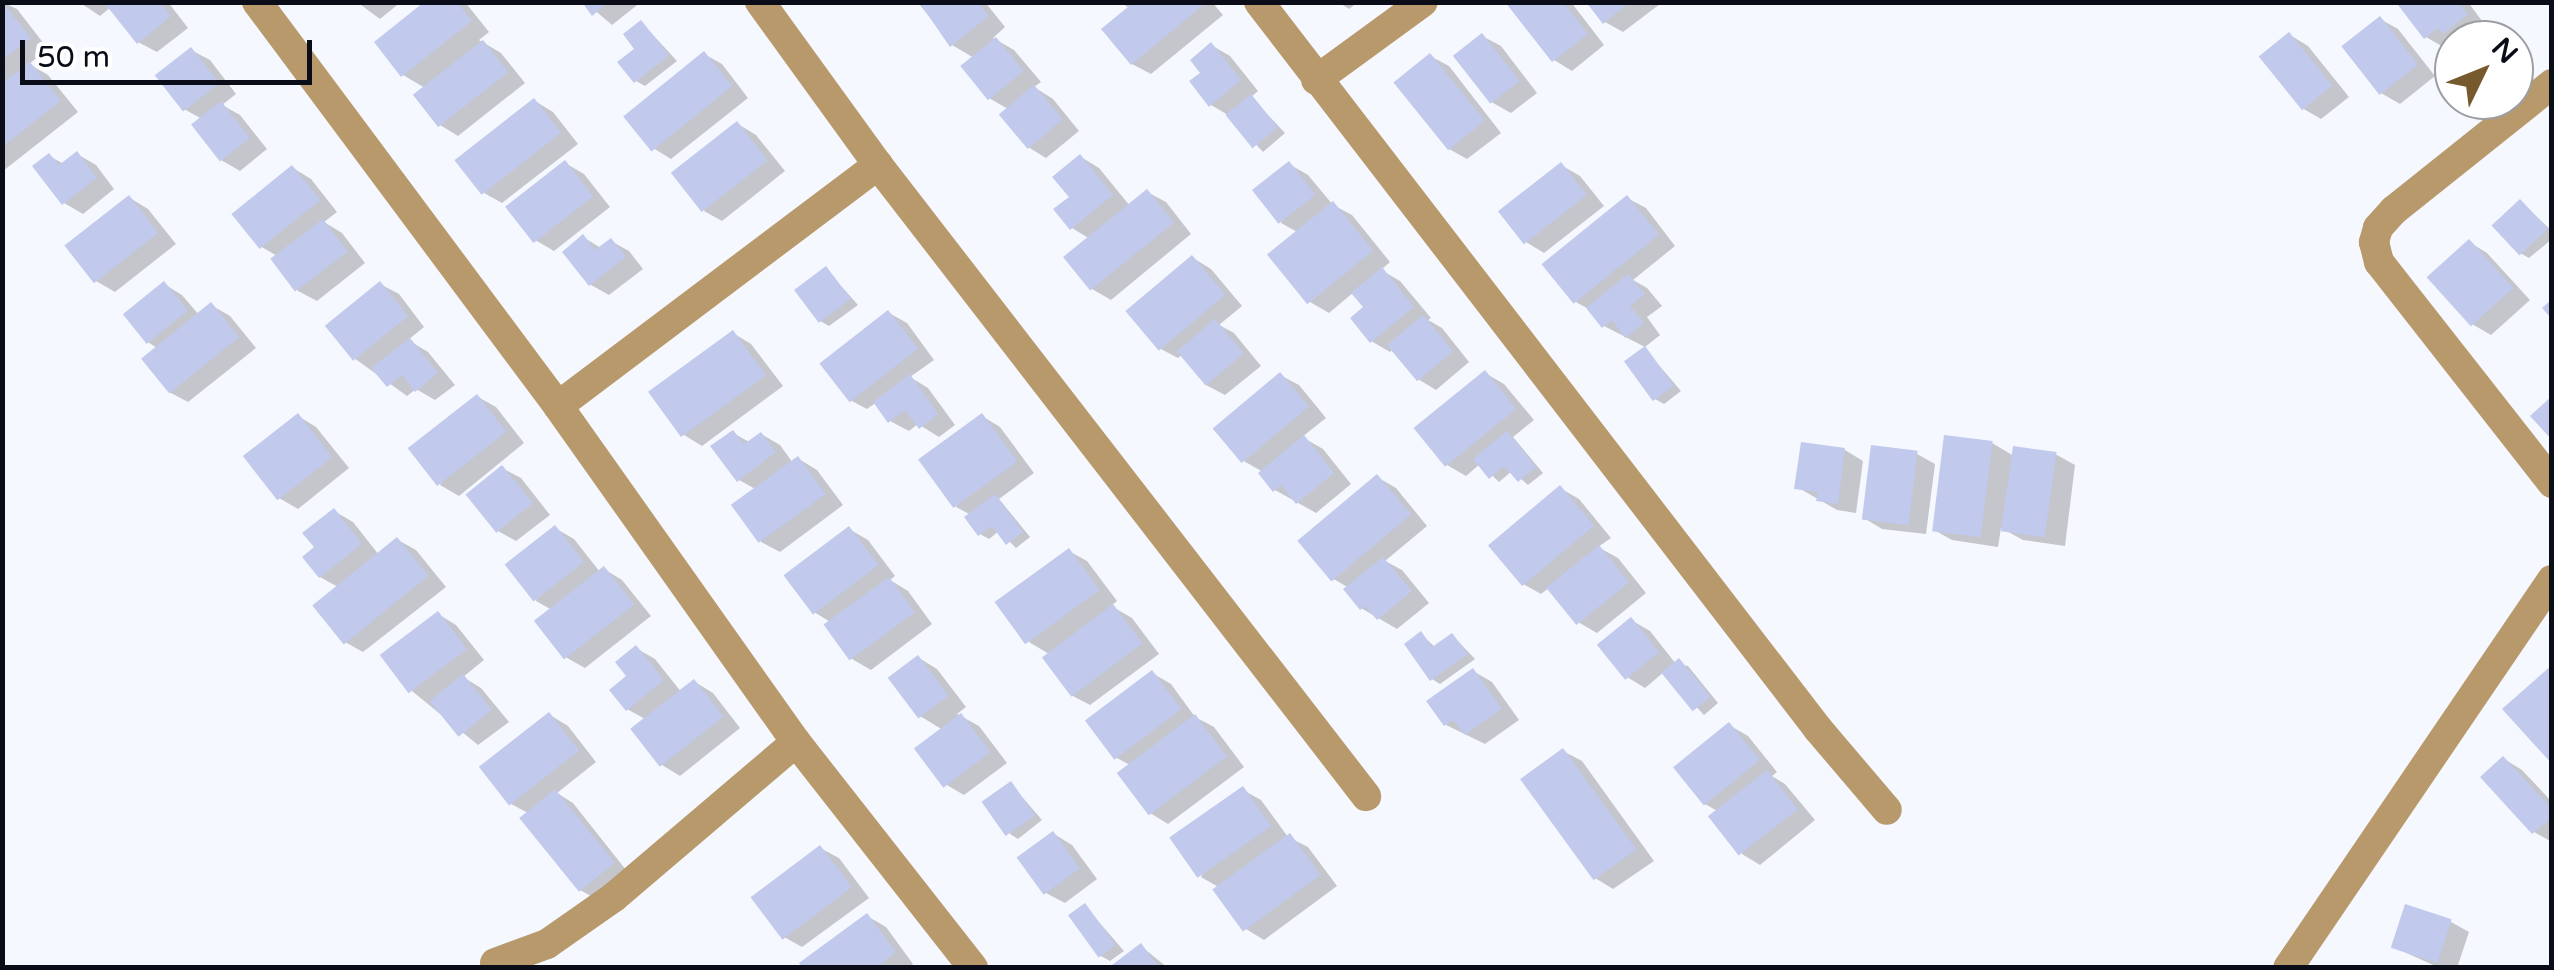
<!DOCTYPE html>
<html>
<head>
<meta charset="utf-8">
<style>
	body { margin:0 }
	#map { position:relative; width:2554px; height:970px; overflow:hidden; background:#f6f8ff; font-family:"Varela Round",sans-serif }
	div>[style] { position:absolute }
	.shadow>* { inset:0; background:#0003 }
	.building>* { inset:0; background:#c1c9ec; transform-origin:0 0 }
	.street>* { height:30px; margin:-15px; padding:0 15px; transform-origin:15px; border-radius:15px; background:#b8996b }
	span { translate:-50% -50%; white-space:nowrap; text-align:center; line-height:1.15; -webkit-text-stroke:9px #fff; paint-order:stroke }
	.frame { position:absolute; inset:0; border:5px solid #0a0c17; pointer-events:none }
	.north { position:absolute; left:2434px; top:20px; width:100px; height:100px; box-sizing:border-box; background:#fff; border:2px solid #9d9ea2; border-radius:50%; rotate:47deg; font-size:28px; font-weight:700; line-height:40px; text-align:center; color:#0a0c17 }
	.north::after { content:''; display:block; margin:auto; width:35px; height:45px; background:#76592c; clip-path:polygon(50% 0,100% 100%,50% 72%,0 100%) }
	.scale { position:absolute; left:20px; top:40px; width:292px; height:45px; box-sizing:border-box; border:5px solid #0a0c17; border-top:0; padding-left:12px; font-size:30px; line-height:35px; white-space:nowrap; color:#0a0c17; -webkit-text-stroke:8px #fff; paint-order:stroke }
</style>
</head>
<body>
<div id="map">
	<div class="shadow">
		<div style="clip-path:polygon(2px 2px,17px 9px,48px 49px,29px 64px,48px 75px,78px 112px,3px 171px)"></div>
		<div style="clip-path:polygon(79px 2px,168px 2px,188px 28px,157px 52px,138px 42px,111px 7px,100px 16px)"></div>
		<div style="clip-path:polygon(357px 2px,401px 2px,380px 19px)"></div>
		<div style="clip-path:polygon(428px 2px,465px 2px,489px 32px,479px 40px,501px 53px,525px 83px,458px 136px,440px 125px,425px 88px,403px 75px)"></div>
		<div style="clip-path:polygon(585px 2px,641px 2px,612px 25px)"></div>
		<div style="clip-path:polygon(923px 2px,985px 2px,1005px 27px,993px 38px,1014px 50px,1041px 82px,1034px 87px,1053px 99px,1079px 131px,1046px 158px,1028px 147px,1008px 109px,989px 98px,974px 58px,952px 45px,920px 5px)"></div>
		<div style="clip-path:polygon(1120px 2px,1212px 2px,1223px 15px,1151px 74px,1132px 64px,1131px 9px)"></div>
		<div style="clip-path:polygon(1338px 2px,1358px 2px,1349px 9px)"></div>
		<div style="clip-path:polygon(1571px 2px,1604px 45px,1572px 71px,1554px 60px,1509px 3px)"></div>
		<div style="clip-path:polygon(1589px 2px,1659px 2px,1660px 4px,1623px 32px,1605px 22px)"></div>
		<div style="clip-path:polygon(2405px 2px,2468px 2px,2485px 25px,2467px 40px,2456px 39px,2445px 48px,2426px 37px)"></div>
		<div style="clip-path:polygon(2380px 19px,2398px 29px,2435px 76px,2400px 104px,2381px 93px)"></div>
		<div style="clip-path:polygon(642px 23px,677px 61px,645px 86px,636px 81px)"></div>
		<div style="clip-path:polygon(2290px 35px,2308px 46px,2349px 97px,2321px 119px,2302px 108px)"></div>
		<div style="clip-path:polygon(1482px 36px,1501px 46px,1537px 93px,1511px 113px,1493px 103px)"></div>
		<div style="clip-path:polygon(1211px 45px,1230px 56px,1258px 91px,1251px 97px,1285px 133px,1263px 152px,1228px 115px,1211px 105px,1204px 73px)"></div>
		<div style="clip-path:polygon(191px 50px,210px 60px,236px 94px,222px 105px,240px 115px,267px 149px,240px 171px,221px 160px,202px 119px,184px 109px)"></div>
		<div style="clip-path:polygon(704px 54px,722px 64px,748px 98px,671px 159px,653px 148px)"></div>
		<div style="clip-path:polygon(1430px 56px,1449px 66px,1501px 133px,1467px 159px,1449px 149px)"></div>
		<div style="clip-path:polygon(535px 101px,553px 112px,578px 144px,502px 203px,484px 193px)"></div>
		<div style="clip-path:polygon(738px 124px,756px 135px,785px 171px,722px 221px,704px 211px)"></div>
		<div style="clip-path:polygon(77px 154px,96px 165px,114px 189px,83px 214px,64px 203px,49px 156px,64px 164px)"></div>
		<div style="clip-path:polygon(1081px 157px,1099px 168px,1130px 206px,1147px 192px,1166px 202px,1191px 234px,1111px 300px,1092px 289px,1090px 239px,1072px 228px)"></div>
		<div style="clip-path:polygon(565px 163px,584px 174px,610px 207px,554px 251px,535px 240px)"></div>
		<div style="clip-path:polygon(1289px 164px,1308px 175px,1333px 205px,1352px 215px,1390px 262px,1381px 270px,1400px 281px,1431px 318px,1428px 320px,1442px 328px,1469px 362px,1436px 390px,1418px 379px,1393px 349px,1390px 352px,1371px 341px,1367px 308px,1354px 292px,1329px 313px,1310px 302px,1299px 233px,1281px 223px)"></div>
		<div style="clip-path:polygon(1561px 165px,1580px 176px,1604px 206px,1544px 253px,1526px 242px)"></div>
		<div style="clip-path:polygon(293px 168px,311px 179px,337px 212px,324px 222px,342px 233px,365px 263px,317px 301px,298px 291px,279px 257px,260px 246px)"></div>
		<div style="clip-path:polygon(130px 198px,148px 209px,176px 244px,115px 292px,96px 281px)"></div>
		<div style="clip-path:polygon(1627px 198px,1646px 208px,1675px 246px,1633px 280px,1647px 288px,1662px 306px,1647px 317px,1660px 335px,1645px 347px,1604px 326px,1592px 311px,1574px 301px)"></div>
		<div style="clip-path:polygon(2521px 202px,2552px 231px,2552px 239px,2529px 258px,2520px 253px)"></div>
		<div style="clip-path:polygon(583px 237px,601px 248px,611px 241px,629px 251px,643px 269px,609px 295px,591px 285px)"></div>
		<div style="clip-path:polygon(2469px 242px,2487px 253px,2530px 300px,2491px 335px,2472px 324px)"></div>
		<div style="clip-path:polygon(1193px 258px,1211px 269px,1242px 306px,1219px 325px,1234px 333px,1261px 366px,1225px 395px,1206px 385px,1182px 355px,1178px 358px,1159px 348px)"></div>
		<div style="clip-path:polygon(826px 269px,858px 305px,829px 326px,820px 321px)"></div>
		<div style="clip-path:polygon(164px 284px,182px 295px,199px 315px,211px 305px,230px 316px,256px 348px,188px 402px,169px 392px,157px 348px,148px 342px)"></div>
		<div style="clip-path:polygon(380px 284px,399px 294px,424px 327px,408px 340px,428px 352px,455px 385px,435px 400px,416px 389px,407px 396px,354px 358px)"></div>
		<div style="clip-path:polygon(889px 313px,907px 323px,934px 360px,910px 377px,928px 388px,955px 425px,939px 437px,918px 424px,909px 431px,890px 421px,877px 402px,867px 409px,848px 399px)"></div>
		<div style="clip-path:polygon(733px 333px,751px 344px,783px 386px,702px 446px,684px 435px)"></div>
		<div style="clip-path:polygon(1645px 349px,1681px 391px,1664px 404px,1655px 399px)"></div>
		<div style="clip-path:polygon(1485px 373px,1504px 384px,1534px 420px,1513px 437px,1543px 473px,1528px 485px,1512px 471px,1499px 482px,1480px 464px,1466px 476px,1447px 465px)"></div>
		<div style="clip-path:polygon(1280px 375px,1299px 385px,1326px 418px,1302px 437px,1323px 449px,1351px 484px,1316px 513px,1275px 490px,1263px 472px,1242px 460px)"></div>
		<div style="clip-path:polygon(478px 397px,496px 407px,524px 443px,459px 496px,440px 485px)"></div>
		<div style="clip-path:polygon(298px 416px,316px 427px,349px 468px,298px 509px,279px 498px)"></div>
		<div style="clip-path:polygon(982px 416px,1000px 427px,1034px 473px,999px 499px,1030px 537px,1016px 548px,999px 531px,989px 539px,980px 534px,971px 515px,956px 507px)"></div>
		<div style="clip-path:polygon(733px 433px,751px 443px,761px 434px,780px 445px,793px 463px,799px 459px,817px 470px,843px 505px,780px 552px,761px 542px,757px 490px,739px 480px)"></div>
		<div style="clip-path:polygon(1992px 443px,2014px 456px,2057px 455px,2075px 465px,2065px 546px,2023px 540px,2001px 528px,1998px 547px,1952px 540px,1934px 530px)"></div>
		<div style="clip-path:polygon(1845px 450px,1863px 461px,1856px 513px,1837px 510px,1797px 487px)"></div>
		<div style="clip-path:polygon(1917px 454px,1935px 464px,1926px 534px,1882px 529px,1864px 518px)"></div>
		<div style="clip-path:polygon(502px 468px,521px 478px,550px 515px,516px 541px,498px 531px,469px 494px)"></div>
		<div style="clip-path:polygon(1377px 477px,1396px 488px,1427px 526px,1385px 561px,1402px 570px,1429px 603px,1397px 629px,1361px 608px,1349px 588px,1332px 578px,1300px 540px)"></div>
		<div style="clip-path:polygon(1560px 488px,1579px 499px,1611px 538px,1598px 547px,1618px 558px,1646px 593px,1597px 633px,1578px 622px,1550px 587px,1541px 594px,1523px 584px)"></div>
		<div style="clip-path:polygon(334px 511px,353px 522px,379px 555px,398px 540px,416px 550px,446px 587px,363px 652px,345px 642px,338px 587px,320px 577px,317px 548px)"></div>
		<div style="clip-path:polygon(555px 528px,574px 539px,600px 572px,604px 569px,622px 580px,651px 616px,585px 668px,567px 658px,552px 610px,536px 601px)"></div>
		<div style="clip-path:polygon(849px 529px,868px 540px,895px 576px,890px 580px,908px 591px,932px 624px,871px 670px,852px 659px,832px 623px,814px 612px)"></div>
		<div style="clip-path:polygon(1069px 551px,1087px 561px,1117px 601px,1111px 606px,1132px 618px,1159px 654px,1090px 705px,1071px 695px,1049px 654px,1029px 642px)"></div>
		<div style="clip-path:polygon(438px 614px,456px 625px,484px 660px,463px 677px,481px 688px,509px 722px,478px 745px,412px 691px)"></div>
		<div style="clip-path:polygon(1631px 620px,1650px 631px,1676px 664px,1688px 666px,1718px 703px,1704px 715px,1664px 672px,1645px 688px,1627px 677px)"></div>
		<div style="clip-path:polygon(1421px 634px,1436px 648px,1453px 636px,1475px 659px,1440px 684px,1432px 679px)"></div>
		<div style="clip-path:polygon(636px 648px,655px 659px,682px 693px,695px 682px,713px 693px,740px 728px,680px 776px,662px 765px,647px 720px,627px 709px)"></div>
		<div style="clip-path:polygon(919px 658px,937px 669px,966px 707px,957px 714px,979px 726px,1007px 763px,964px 795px,945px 784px,943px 730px,920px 716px)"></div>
		<div style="clip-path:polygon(1473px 671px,1492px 682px,1519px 720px,1485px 744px,1446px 725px)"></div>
		<div style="clip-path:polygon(1152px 673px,1171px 684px,1195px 717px,1214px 727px,1244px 767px,1168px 824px,1150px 813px,1130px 765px,1115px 757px)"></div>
		<div style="clip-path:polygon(550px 715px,568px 726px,596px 762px,557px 793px,573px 803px,630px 875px,598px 900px,580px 890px,528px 813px,511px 804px)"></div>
		<div style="clip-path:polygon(1729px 725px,1748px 736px,1777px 772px,1772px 776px,1785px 784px,1815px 820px,1760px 865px,1742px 854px,1719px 812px,1705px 804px)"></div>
		<div style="clip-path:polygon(1563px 751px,1582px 761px,1654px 861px,1613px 889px,1595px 878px)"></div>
		<div style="clip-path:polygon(2504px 759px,2522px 770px,2552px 802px,2552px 842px,2534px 832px)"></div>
		<div style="clip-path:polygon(1011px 784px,1042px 820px,1018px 839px,1010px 834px)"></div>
		<div style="clip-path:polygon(1243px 790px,1261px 800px,1288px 837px,1308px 847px,1337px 886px,1264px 940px,1246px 929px,1220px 888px,1201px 877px)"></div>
		<div style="clip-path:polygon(1054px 834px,1072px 845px,1097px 879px,1065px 903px,1046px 893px)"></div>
		<div style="clip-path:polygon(820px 848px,839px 858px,869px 898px,802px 947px,784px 937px)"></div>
		<div style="clip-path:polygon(1085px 906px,1124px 951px,1110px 961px,1101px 956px)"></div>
		<div style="clip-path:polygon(867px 916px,886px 927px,913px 964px,908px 968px,805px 968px)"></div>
		<div style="clip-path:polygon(2451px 922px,2469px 932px,2457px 968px,2440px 968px,2393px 947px)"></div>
		<div style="clip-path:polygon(1141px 946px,1168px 968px,1113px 968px)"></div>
	</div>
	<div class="building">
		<div style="clip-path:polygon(2px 2px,31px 38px,2px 60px)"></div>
		<div style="clip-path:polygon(110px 2px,160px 2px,171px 16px,137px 44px,106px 5px)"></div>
		<div style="clip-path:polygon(424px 2px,457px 2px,472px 21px,401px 77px,374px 42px)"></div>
		<div style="clip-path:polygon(582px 2px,609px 2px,592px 16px)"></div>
		<div style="clip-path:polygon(919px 2px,978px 2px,989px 16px,950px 47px)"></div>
		<div style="clip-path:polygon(1134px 2px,1207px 2px,1131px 65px,1101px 29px)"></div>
		<div style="clip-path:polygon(1505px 2px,1563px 2px,1588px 34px,1552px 62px)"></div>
		<div style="clip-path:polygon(1586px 2px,1630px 2px,1603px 24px)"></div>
		<div style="clip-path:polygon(2401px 2px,2459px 2px,2468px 14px,2443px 34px,2438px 28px,2424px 39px,2398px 5px)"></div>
		<div style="left:2380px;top:16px;width:62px;height:49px;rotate:52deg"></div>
		<div style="clip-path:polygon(641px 20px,669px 55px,634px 83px,617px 62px,634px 49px,623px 34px)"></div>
		<div style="left:2289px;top:32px;width:69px;height:39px;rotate:51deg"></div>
		<div style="left:1482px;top:33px;width:61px;height:37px;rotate:52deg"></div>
		<div style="left:996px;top:37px;width:44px;height:46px;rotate:51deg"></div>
		<div style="left:483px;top:40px;width:41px;height:89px;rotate:52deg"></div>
		<div style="clip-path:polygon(1211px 42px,1241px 80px,1209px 107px,1189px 81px,1200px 73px,1190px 60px)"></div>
		<div style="left:191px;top:47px;width:46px;height:46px;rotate:52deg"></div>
		<div style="left:704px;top:51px;width:45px;height:104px;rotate:51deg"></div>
		<div style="left:1430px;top:53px;width:87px;height:47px;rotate:51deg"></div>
		<div style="clip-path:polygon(30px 62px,61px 101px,2px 147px,2px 83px)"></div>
		<div style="left:1034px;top:85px;width:45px;height:46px;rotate:50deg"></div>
		<div style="left:1251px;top:94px;width:43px;height:33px;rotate:51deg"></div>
		<div style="left:534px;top:98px;width:44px;height:101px;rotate:52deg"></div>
		<div style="left:221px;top:101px;width:47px;height:38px;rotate:52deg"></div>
		<div style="left:737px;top:121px;width:50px;height:84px;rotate:52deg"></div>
		<div style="clip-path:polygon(77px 151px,97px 178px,62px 205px,32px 166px,49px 153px,59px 165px)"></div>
		<div style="clip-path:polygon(1080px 154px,1113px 195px,1070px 230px,1053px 209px,1069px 197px,1052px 177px)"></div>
		<div style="left:565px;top:160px;width:46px;height:76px;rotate:52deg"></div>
		<div style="left:1289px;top:161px;width:43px;height:47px;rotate:52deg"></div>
		<div style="left:1561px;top:162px;width:42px;height:80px;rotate:52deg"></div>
		<div style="left:292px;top:165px;width:45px;height:78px;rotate:51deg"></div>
		<div style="left:1147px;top:189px;width:43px;height:108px;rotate:51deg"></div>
		<div style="left:129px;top:195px;width:48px;height:82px;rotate:52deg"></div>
		<div style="left:1627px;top:195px;width:51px;height:110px;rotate:51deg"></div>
		<div style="left:2520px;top:199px;width:41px;height:39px;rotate:47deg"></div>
		<div style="left:1333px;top:201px;width:64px;height:85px;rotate:51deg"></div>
		<div style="left:323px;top:219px;width:41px;height:66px;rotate:53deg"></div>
		<div style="clip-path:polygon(583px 234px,595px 250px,611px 238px,626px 257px,589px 286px,562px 252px)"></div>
		<div style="left:2469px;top:239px;width:66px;height:57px;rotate:48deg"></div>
		<div style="left:1192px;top:255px;width:52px;height:87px;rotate:50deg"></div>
		<div style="left:826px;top:266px;width:41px;height:40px;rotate:53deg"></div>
		<div style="clip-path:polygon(1382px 267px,1414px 307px,1370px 343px,1350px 318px,1363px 307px,1351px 293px)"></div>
		<div style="clip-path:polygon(1628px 274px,1645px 294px,1630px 306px,1644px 323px,1625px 338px,1612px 320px,1602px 328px,1586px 308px)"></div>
		<div style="left:164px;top:281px;width:38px;height:53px;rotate:51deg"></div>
		<div style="left:380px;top:281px;width:45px;height:71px;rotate:51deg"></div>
		<div style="clip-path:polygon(2552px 299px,2552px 319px,2542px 308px)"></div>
		<div style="left:211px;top:302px;width:45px;height:90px;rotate:51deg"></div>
		<div style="left:888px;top:310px;width:49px;height:87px;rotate:52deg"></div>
		<div style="left:1423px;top:315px;width:47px;height:47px;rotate:50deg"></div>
		<div style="left:1215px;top:319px;width:45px;height:50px;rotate:50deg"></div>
		<div style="left:733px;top:330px;width:56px;height:105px;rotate:54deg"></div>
		<div style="clip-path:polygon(410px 338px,438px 373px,415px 392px,402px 375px,387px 387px,371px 368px)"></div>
		<div style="left:1645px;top:346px;width:49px;height:26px;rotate:54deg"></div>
		<div style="left:1485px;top:370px;width:50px;height:92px;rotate:51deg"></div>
		<div style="left:1280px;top:372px;width:45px;height:88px;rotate:50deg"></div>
		<div style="clip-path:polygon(910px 374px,938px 414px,919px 429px,905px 410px,888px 423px,873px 402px)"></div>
		<div style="left:477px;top:394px;width:48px;height:88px;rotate:52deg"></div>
		<div style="clip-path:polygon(2552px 396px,2552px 440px,2530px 416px)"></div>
		<div style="left:298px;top:413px;width:56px;height:70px;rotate:52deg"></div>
		<div style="left:982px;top:413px;width:60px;height:79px;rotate:54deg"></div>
		<div style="clip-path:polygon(733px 430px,744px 444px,761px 432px,776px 452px,737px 482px,710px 446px)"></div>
		<div style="clip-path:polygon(1507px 431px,1536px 467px,1518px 482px,1504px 466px,1489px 479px,1473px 459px)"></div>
		<div style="clip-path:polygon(1304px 435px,1334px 473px,1296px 504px,1281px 485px,1273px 492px,1258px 473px)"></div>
		<div style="left:1944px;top:435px;width:49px;height:97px;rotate:7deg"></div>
		<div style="clip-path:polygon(1801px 442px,1845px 448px,1838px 504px,1816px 501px,1818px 492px,1794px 489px)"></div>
		<div style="left:1871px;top:445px;width:47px;height:75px;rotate:7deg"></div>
		<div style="left:2013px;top:446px;width:44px;height:86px;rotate:8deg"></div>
		<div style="left:798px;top:456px;width:47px;height:83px;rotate:54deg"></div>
		<div style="left:502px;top:465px;width:49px;height:47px;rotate:51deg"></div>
		<div style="left:1377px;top:474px;width:53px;height:104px;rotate:50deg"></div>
		<div style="left:1560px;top:485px;width:53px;height:94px;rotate:50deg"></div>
		<div style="clip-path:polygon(995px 494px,1023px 532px,1006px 545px,992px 526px,978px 536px,964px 517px)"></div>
		<div style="clip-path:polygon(334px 508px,362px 544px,319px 578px,302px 557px,314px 547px,302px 533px)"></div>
		<div style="left:555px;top:525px;width:47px;height:64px;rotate:52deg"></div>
		<div style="left:849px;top:526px;width:49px;height:82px;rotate:53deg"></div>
		<div style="left:397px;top:537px;width:50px;height:109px;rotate:51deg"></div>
		<div style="left:1599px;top:545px;width:48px;height:68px;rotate:51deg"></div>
		<div style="left:1069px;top:548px;width:52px;height:92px;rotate:54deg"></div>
		<div style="clip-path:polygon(1383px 557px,1412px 591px,1377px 620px,1365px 606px,1360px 610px,1343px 589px)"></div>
		<div style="left:604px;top:566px;width:49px;height:89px;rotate:52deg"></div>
		<div style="left:889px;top:577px;width:44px;height:81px;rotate:54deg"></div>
		<div style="left:1113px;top:604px;width:49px;height:89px;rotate:53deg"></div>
		<div style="left:438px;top:611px;width:48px;height:73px;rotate:53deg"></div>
		<div style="left:1631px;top:617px;width:45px;height:44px;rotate:51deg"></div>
		<div style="clip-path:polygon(1421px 631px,1432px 647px,1452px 633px,1468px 654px,1430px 681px,1404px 644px)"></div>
		<div style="clip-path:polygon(636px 645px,664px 680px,626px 711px,609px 690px,626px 676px,615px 662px)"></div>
		<div style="left:918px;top:655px;width:51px;height:38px;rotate:53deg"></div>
		<div style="left:1679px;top:658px;width:50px;height:23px;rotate:51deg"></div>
		<div style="clip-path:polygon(2552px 665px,2552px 764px,2502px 709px)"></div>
		<div style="clip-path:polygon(1473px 668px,1502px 709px,1465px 735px,1453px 720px,1444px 726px,1426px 701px)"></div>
		<div style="left:1152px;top:670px;width:49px;height:84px;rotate:53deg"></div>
		<div style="left:463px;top:674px;width:46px;height:43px;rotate:51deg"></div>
		<div style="left:694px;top:679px;width:48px;height:81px;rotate:52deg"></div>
		<div style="left:549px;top:712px;width:49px;height:89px;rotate:52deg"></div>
		<div style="left:961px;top:713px;width:49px;height:59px;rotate:53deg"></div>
		<div style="left:1195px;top:714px;width:53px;height:98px;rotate:53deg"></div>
		<div style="left:1729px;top:722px;width:49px;height:72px;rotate:51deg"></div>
		<div style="left:1563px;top:748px;width:125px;height:53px;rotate:54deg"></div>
		<div style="clip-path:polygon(2503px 756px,2552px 809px,2552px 817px,2532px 834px,2480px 777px)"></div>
		<div style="left:1767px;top:770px;width:50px;height:75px;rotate:52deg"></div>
		<div style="left:1011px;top:781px;width:42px;height:36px;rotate:55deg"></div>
		<div style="left:1243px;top:786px;width:49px;height:90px;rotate:55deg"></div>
		<div style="left:555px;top:789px;width:95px;height:46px;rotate:51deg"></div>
		<div style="left:1053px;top:831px;width:46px;height:45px;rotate:54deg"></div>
		<div style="left:1290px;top:833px;width:52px;height:96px;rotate:54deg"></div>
		<div style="left:820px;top:845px;width:53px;height:87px;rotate:53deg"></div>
		<div style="left:1085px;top:903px;width:52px;height:21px;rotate:54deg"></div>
		<div style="left:2405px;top:904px;width:49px;height:46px;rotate:18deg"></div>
		<div style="clip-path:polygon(867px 913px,896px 952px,876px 968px,802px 968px,799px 963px)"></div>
		<div style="clip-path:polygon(1141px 943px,1159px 968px,1108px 968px)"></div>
	</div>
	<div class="street">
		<div style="left:257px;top:2px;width:504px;rotate:53.31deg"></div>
		<div style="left:558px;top:406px;width:412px;rotate:54.7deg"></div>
		<div style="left:796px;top:742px;width:287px;rotate:51.9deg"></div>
		<div style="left:760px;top:2px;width:201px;rotate:54.1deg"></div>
		<div style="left:878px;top:165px;width:798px;rotate:52.28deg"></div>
		<div style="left:1259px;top:2px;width:917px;rotate:52.44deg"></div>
		<div style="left:1818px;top:729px;width:106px;rotate:49.6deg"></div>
		<div style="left:1316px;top:80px;width:132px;rotate:-36.1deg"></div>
		<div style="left:2552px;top:84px;width:202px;rotate:141.4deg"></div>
		<div style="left:2394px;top:210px;width:24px;rotate:132deg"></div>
		<div style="left:2378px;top:228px;width:15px;rotate:106deg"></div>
		<div style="left:2374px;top:242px;width:21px;rotate:76deg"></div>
		<div style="left:2379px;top:262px;width:281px;rotate:51.9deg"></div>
		<div style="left:558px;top:406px;width:401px;rotate:-37deg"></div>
		<div style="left:495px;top:963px;width:55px;rotate:-20.1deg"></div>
		<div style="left:547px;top:944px;width:82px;rotate:-35deg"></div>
		<div style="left:614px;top:897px;width:239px;rotate:-40.4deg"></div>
		<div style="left:2288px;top:968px;width:469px;rotate:-55.8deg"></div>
	</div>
	<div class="frame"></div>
	<div class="north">N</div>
	<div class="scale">50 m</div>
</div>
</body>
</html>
